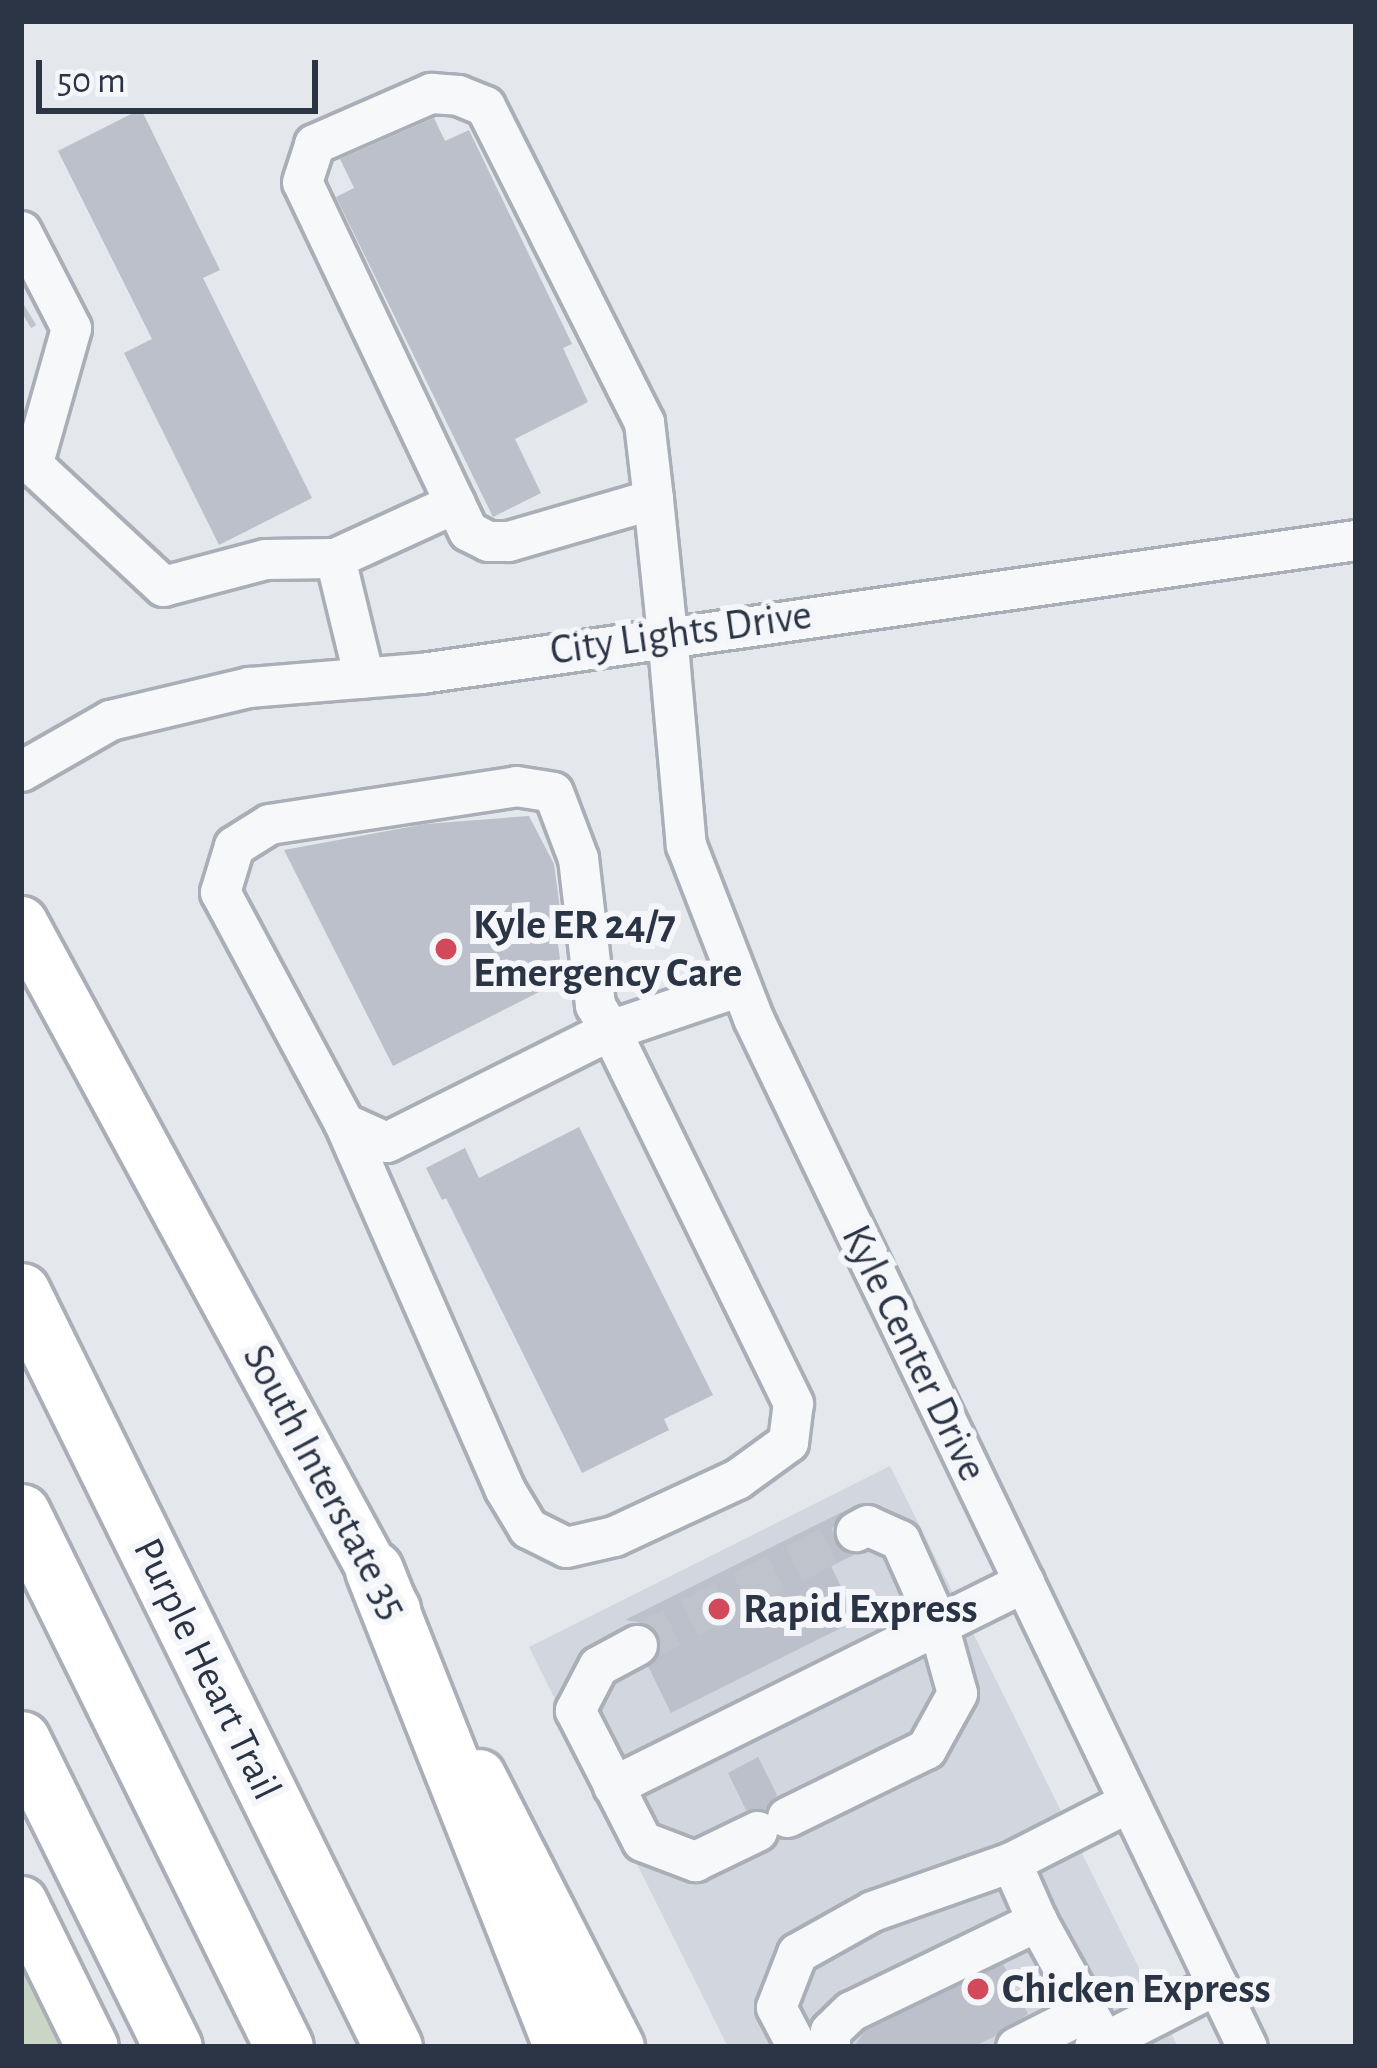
<!DOCTYPE html>
<html>
<head>
<meta charset="utf-8">
<style>
	body { margin:0 }
	#map { position:relative; width:1377px; height:2068px; overflow:hidden; background:#e4e7ec; font-family:"Alegreya Sans",sans-serif }
	div>[style] { position:absolute }
	.built>* { inset:0; background:#d2d6de }
	.green>* { inset:0; background:#c9d6c5 }
	.building>* { inset:0; background:#bbc0ca }
	.minor-tunnel>* { height:39px; margin-top:-19.5px; transform-origin:0; background:repeating-linear-gradient(90deg,#bfc3cb 0 39px,transparent 0 59px) }
	.roads { filter:drop-shadow(3px 0 #a9aeb7) drop-shadow(-3px 0 #a9aeb7) drop-shadow(0 3px #a9aeb7) drop-shadow(0 -3px #a9aeb7) }
	.minor>* { height:39px; margin:-19.5px; padding:0 19.5px; transform-origin:19.5px; border-radius:19.5px; background:#f7f8fa }
	.major>* { height:51px; margin:-25.5px; padding:0 25.5px; transform-origin:25.5px; border-radius:25.5px; background:#fff }
	.highway>* { height:57px; margin:-28.5px; padding:0 28.5px; transform-origin:28.5px; border-radius:28.5px; background:#fff }
	.dots>* { width:33px; height:33px; translate:-50% -50%; box-sizing:border-box; border:6px solid #f4f6f9; border-radius:50% }
	span { translate:-50% -50%; white-space:nowrap; text-align:center; line-height:1.15; -webkit-text-stroke:12px #f4f6f9; paint-order:stroke }
	.street-label { font-size:42px; color:#2b3445 }
	.poi-label { font-size:42px; color:#2b3445; font-weight:700 }
	.left { translate:0 -50%; text-align:left }
	.frame { position:absolute; inset:0; border:24px solid #2b3445; pointer-events:none }
	.scale { position:absolute; left:36px; top:60px; width:282px; height:54px; box-sizing:border-box; border:6px solid #2b3445; border-top:0; padding-left:15px; font-size:36px; line-height:42px; white-space:nowrap; color:#2b3445; -webkit-text-stroke:9px #f4f6f9; paint-order:stroke }
</style>
</head>
<body>
<div id="map">
	<div class="built">
		<div style="clip-path:polygon(890px 1466px,1178px 2047px,728px 2047px,529px 1647px)"></div>
	</div>
	<div class="green">
		<div style="clip-path:polygon(21px 1957px,67px 2047px,21px 2047px)"></div>
	</div>
	<div class="building">
		<div style="clip-path:polygon(141px 109px,220px 270px,203px 278px,312px 498px,219px 545px,124px 353px,152px 339px,58px 151px)"></div>
		<div style="clip-path:polygon(434px 118px,445px 141px,469px 130px,572px 344px,563px 348px,588px 402px,515px 439px,541px 493px,493px 517px,336px 197px,354px 188px,340px 159px)"></div>
		<div style="clip-path:polygon(529px 816px,554px 864px,560px 909px,553px 910px,563px 980px,393px 1066px,284px 850px,425px 824px)"></div>
		<div style="clip-path:polygon(579px 1127px,713px 1395px,664px 1419px,669px 1430px,582px 1473px,446px 1198px,442px 1200px,426px 1168px,465px 1148px,479px 1178px)"></div>
		<div style="clip-path:polygon(842px 1512px,832px 1529px,835px 1541px,854px 1555px,831px 1566px,857px 1620px,671px 1713px,648px 1666px,658px 1657px,659px 1635px,649px 1624px,625px 1620px)"></div>
		<div style="clip-path:polygon(758px 1757px,777px 1795px,765px 1809px,746px 1810px,728px 1773px)"></div>
		<div style="clip-path:polygon(1003px 1964px,1028px 2014px,995px 2036px,973px 2047px,854px 2047px,865px 2031px)"></div>
	</div>
	<div class="minor-tunnel">
		<div style="left:21px;top:311px;width:6px;rotate:-31deg"></div>
		<div style="left:637px;top:1645px;width:247px;rotate:-27.5deg"></div>
	</div>
	<div class="roads">
		<div class="minor">
			<div style="left:21px;top:231px;width:109px;rotate:62.7deg"></div>
			<div style="left:71px;top:328px;width:139px;rotate:105.8deg"></div>
			<div style="left:21px;top:454px;width:194px;rotate:42.9deg"></div>
			<div style="left:163px;top:586px;width:106px;rotate:-14.8deg"></div>
			<div style="left:265px;top:559px;width:70px;rotate:-0.8deg"></div>
			<div style="left:335px;top:558px;width:123px;rotate:76.4deg"></div>
			<div style="left:653px;top:499px;width:151px;rotate:163.8deg"></div>
			<div style="left:508px;top:541px;width:20px;rotate:180deg"></div>
			<div style="left:488px;top:541px;width:22px;rotate:-153deg"></div>
			<div style="left:468px;top:531px;width:386px;rotate:-115.4deg"></div>
			<div style="left:302px;top:182px;width:40px;rotate:-72deg"></div>
			<div style="left:314px;top:144px;width:128px;rotate:-23.6deg"></div>
			<div style="left:431px;top:93px;width:27px;rotate:4deg"></div>
			<div style="left:458px;top:95px;width:29px;rotate:22deg"></div>
			<div style="left:485px;top:106px;width:354px;rotate:63.3deg"></div>
			<div style="left:644px;top:422px;width:78px;rotate:83.3deg"></div>
			<div style="left:653px;top:499px;width:136px;rotate:84.1deg"></div>
			<div style="left:667px;top:634px;width:212px;rotate:84.9deg"></div>
			<div style="left:686px;top:845px;width:186px;rotate:68.8deg"></div>
			<div style="left:753px;top:1018px;width:1141px;rotate:64.36deg"></div>
			<div style="left:335px;top:558px;width:132px;rotate:-24.6deg"></div>
			<div style="left:21px;top:771px;width:103px;rotate:-29.8deg"></div>
			<div style="left:110px;top:720px;width:143px;rotate:-13.4deg"></div>
			<div style="left:249px;top:687px;width:173px;rotate:-4.7deg"></div>
			<div style="left:421px;top:673px;width:944px;rotate:-8.1deg"></div>
			<div style="left:344px;top:1123px;width:399px;rotate:66.3deg"></div>
			<div style="left:504px;top:1488px;width:47px;rotate:59deg"></div>
			<div style="left:528px;top:1528px;width:42px;rotate:26.6deg"></div>
			<div style="left:566px;top:1547px;width:49px;rotate:-12.9deg"></div>
			<div style="left:614px;top:1536px;width:136px;rotate:-24.9deg"></div>
			<div style="left:737px;top:1479px;width:63px;rotate:-36deg"></div>
			<div style="left:788px;top:1442px;width:39px;rotate:-83deg"></div>
			<div style="left:793px;top:1403px;width:415px;rotate:-116.1deg"></div>
			<div style="left:610px;top:1030px;width:250px;rotate:153.4deg"></div>
			<div style="left:386px;top:1142px;width:46px;rotate:-155.7deg"></div>
			<div style="left:344px;top:1123px;width:262px;rotate:-118.2deg"></div>
			<div style="left:220px;top:892px;width:48px;rotate:-73.1deg"></div>
			<div style="left:234px;top:846px;width:41px;rotate:-32.2deg"></div>
			<div style="left:269px;top:824px;width:250px;rotate:-8.7deg"></div>
			<div style="left:516px;top:786px;width:37px;rotate:9deg"></div>
			<div style="left:553px;top:792px;width:71px;rotate:69.3deg"></div>
			<div style="left:578px;top:858px;width:148px;rotate:83.4deg"></div>
			<div style="left:595px;top:1005px;width:29px;rotate:59deg"></div>
			<div style="left:610px;top:1030px;width:137px;rotate:-18.7deg"></div>
			<div style="left:637px;top:1645px;width:44px;rotate:151.7deg"></div>
			<div style="left:598px;top:1666px;width:50px;rotate:117.6deg"></div>
			<div style="left:575px;top:1710px;width:147px;rotate:62.9deg"></div>
			<div style="left:642px;top:1841px;width:57px;rotate:20.7deg"></div>
			<div style="left:695px;top:1861px;width:69px;rotate:-25.8deg"></div>
			<div style="left:613px;top:1786px;width:459px;rotate:-26.4deg"></div>
			<div style="left:787px;top:1817px;width:155px;rotate:-26.1deg"></div>
			<div style="left:926px;top:1749px;width:64px;rotate:-61deg"></div>
			<div style="left:957px;top:1693px;width:71px;rotate:-105.6deg"></div>
			<div style="left:938px;top:1625px;width:93px;rotate:-114.1deg"></div>
			<div style="left:900px;top:1540px;width:36px;rotate:-156deg"></div>
			<div style="left:867px;top:1525px;width:13px;rotate:151deg"></div>
			<div style="left:1011px;top:1862px;width:64px;rotate:66.2deg"></div>
			<div style="left:1037px;top:1921px;width:138px;rotate:61deg"></div>
			<div style="left:797px;top:2047px;width:45px;rotate:-117.7deg"></div>
			<div style="left:776px;top:2007px;width:58px;rotate:-68.7deg"></div>
			<div style="left:797px;top:1953px;width:86px;rotate:-29.2deg"></div>
			<div style="left:872px;top:1911px;width:147px;rotate:-19.4deg"></div>
			<div style="left:1011px;top:1862px;width:132px;rotate:-27deg"></div>
			<div style="left:830px;top:2047px;width:16px;rotate:-90deg"></div>
			<div style="left:830px;top:2031px;width:29px;rotate:-44deg"></div>
			<div style="left:851px;top:2011px;width:207px;rotate:-25.8deg"></div>
			<div style="left:1016px;top:2047px;width:77px;rotate:-26.9deg"></div>
			<div style="left:1094px;top:2047px;width:138px;rotate:-27.1deg"></div>
		</div>
		<div class="major">
			<div style="left:21px;top:922px;width:782px;rotate:61.5deg"></div>
			<div style="left:479px;top:1775px;width:305px;rotate:62.9deg"></div>
			<div style="left:21px;top:1902px;width:161px;rotate:63.9deg"></div>
		</div>
		<div class="highway">
			<div style="left:21px;top:1292px;width:842px;rotate:63.77deg"></div>
			<div style="left:21px;top:1513px;width:595px;rotate:63.78deg"></div>
			<div style="left:374px;top:1570px;width:513px;rotate:68.39deg"></div>
			<div style="left:21px;top:1740px;width:343px;rotate:63.7deg"></div>
		</div>
	</div>
	<div class="dots">
		<div style="left:446px;top:949px;background:#d1495b"></div>
		<div style="left:719px;top:1609px;background:#d1495b"></div>
		<div style="left:978px;top:1989px;background:#d1495b"></div>
	</div>
	<div class="street-label">
		<span style="left:681px;top:633px;rotate:-8deg">City Lights Drive</span>
		<span style="left:914px;top:1353px;rotate:64deg">Kyle Center Drive</span>
		<span style="left:325px;top:1482px;rotate:62deg">South Interstate 35</span>
		<span style="left:207px;top:1669px;rotate:64deg">Purple Heart Trail</span>
	</div>
	<div class="poi-label">
		<span class="left" style="left:473px;top:949px">Kyle ER 24/7<br>Emergency Care</span>
		<span class="left" style="left:743px;top:1609px">Rapid Express</span>
		<span class="left" style="left:1002px;top:1989px">Chicken Express</span>
	</div>
	<div class="frame"></div>
	<div class="scale">50 m</div>
</div>
</body>
</html>
